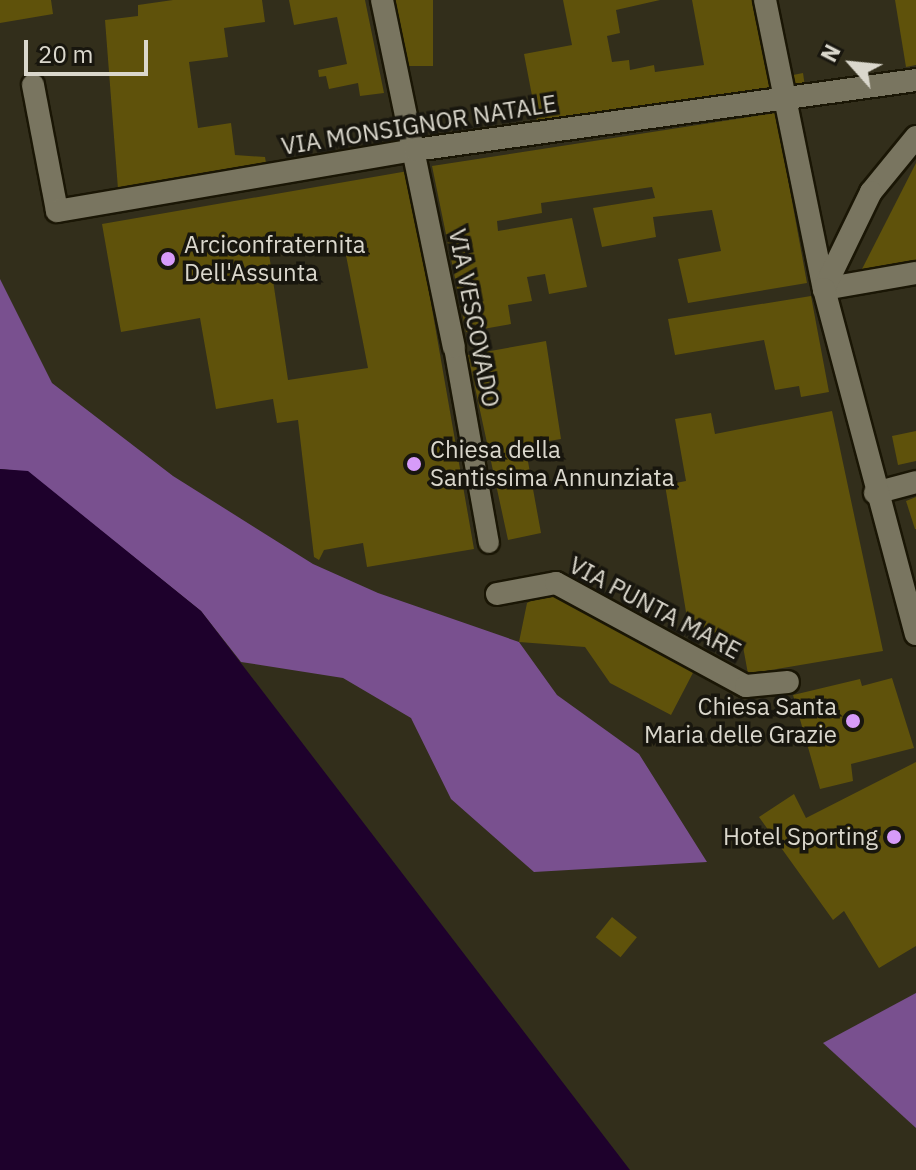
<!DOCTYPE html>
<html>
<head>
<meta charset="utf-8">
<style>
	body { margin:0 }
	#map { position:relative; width:916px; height:1170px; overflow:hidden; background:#322e1b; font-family:"IBM Plex Sans",sans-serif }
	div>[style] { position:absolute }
	.forest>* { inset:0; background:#79508f }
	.water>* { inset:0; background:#1e012c }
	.building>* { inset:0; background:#5f520b; transform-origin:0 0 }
	.roads { filter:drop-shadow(2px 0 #1a1605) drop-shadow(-2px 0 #1a1605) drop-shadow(0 2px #1a1605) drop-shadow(0 -2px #1a1605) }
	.service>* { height:20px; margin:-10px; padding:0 10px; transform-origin:10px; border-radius:10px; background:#797560 }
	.pedestrian>* { height:22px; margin:-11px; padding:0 11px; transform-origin:11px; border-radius:11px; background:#797560 }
	.minor>* { height:22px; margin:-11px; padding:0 11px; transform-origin:11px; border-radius:11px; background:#797560 }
	.tertiary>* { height:22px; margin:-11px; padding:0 11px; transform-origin:11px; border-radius:11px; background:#797560 }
	.dots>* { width:22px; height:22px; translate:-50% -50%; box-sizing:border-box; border:4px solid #18160e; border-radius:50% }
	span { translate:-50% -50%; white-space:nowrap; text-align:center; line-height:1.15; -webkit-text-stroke:7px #18160e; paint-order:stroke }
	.street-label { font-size:24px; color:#dad7cc }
	.poi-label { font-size:24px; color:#dad7cc }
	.left { translate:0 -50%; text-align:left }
	.right { translate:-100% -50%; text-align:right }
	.north { position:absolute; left:812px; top:24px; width:80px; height:80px; -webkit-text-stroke:6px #18160e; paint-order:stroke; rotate:297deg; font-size:22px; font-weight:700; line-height:32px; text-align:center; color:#dad7cc }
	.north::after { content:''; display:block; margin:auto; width:28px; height:36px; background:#dad7cc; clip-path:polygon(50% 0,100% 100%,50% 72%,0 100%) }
	.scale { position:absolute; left:24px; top:40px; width:124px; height:36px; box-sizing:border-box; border:4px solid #dad7cc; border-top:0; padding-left:10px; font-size:24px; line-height:28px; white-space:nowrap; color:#dad7cc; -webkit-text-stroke:6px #18160e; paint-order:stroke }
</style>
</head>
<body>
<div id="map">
	<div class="forest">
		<div style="clip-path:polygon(0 279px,52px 383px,173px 476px,313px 564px,378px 593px,519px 642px,557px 695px,639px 754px,707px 862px,534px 872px,451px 799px,411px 718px,343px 678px,241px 662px,201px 611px,28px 472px,0 469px)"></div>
		<div style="clip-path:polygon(916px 993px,916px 1128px,823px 1043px)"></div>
	</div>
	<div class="water">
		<div style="clip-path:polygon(0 469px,28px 471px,201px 611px,630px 1170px,0 1170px)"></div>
	</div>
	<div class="building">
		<div style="clip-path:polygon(0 0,51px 0,53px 14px,0 23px)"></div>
		<div style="clip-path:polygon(173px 0,262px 0,265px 22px,224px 28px,228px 57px,189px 62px,198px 128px,231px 123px,235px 155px,265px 157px,267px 169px,118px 189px,105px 20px,138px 16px,138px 5px)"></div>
		<div style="clip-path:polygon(289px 0,365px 0,384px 93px,360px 96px,358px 83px,329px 89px,326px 76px,319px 77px,318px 70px,347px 64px,337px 17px,294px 25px)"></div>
		<div style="left:395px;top:0;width:38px;height:66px"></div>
		<div style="clip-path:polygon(563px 0,660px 0,616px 10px,620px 33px,607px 36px,612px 62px,629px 60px,630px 70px,654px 65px,655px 72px,704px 65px,692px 0,753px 0,770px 87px,538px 127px,524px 54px,572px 45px)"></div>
		<div style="clip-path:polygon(895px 0,916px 0,916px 65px,906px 67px)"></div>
		<div style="clip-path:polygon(803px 73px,805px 87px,794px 89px,793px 75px)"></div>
		<div style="clip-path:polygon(776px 113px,807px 283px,688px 303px,678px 259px,721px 251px,712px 210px,653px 217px,656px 237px,602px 247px,593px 208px,655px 198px,652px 187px,541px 203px,542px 213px,497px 221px,498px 231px,572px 218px,587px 287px,549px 294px,545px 274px,527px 277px,532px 301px,508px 305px,511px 324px,466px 332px,432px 166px)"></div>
		<div style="clip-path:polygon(916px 163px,916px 263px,861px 271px)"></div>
		<div style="clip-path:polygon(evenodd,408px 171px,474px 549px,367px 567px,363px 543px,324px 550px,319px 560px,314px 557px,298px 420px,277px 423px,273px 399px,216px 409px,200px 318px,121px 332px,102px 224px,408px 171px,344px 245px,368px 368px,288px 380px,269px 254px,344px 245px)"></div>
		<div style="clip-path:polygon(811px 296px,829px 392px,801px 397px,799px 386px,775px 390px,764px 340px,675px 355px,668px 319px)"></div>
		<div style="clip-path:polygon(546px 341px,561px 439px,525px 445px,541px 533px,508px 540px,468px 355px)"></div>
		<div style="clip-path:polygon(832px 411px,883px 651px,748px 674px,742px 641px,688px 624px,665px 485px,686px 481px,675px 419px,711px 413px,715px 434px)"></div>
		<div style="clip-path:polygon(916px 431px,916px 461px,898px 465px,892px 436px)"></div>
		<div style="clip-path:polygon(916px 497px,916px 529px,915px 529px,906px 501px)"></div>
		<div style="clip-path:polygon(554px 589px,696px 667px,671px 715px,610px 683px,585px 647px,519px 642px,527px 603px)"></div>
		<div style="clip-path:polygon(892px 678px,914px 748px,851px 764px,853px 781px,820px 789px,793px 695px,860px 679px,862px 686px)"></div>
		<div style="clip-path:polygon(916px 762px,916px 946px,879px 968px,844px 911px,833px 920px,759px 817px,794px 794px,806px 818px)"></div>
		<div style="left:612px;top:917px;width:32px;height:26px;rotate:39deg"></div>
	</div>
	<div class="roads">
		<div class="service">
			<div style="left:454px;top:347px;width:199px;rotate:79.9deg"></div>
		</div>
		<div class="pedestrian">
			<div style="left:824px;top:289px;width:93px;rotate:-9.9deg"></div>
			<div style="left:497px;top:594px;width:60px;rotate:-10.6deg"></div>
			<div style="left:556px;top:583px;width:216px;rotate:28.5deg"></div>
			<div style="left:746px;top:686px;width:42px;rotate:-5.4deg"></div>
		</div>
		<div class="minor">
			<div style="left:382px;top:0;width:354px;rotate:78.3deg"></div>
			<div style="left:765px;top:0;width:295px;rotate:78.5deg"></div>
			<div style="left:33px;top:85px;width:128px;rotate:79.2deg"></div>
			<div style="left:57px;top:211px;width:363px;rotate:-9.7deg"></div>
			<div style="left:415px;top:150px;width:506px;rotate:-7.95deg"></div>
			<div style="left:875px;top:493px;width:42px;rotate:-15deg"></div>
		</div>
		<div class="tertiary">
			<div style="left:916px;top:137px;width:71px;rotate:129.3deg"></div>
			<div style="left:871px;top:192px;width:108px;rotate:115.9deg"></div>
			<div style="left:824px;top:289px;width:357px;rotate:75.1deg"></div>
		</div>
	</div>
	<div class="dots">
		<div style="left:168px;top:259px;background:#d79bf9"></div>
		<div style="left:414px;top:464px;background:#d79bf9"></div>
		<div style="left:853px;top:721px;background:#d79bf9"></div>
		<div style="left:894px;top:837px;background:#d79bf9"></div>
	</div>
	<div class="street-label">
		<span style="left:419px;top:125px;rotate:-9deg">VIA MONSIGNOR NATALE</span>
		<span style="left:474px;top:318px;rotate:79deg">VIA VESCOVADO</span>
		<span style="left:655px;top:608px;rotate:28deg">VIA PUNTA MARE</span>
	</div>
	<div class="poi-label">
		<span class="left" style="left:184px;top:259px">Arciconfraternita<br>Dell'Assunta</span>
		<span class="left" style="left:430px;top:464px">Chiesa della<br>Santissima Annunziata</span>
		<span class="right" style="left:837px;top:721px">Chiesa Santa<br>Maria delle Grazie</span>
		<span class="right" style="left:878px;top:837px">Hotel Sporting</span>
	</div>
	<div class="north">N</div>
	<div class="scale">20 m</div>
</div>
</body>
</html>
